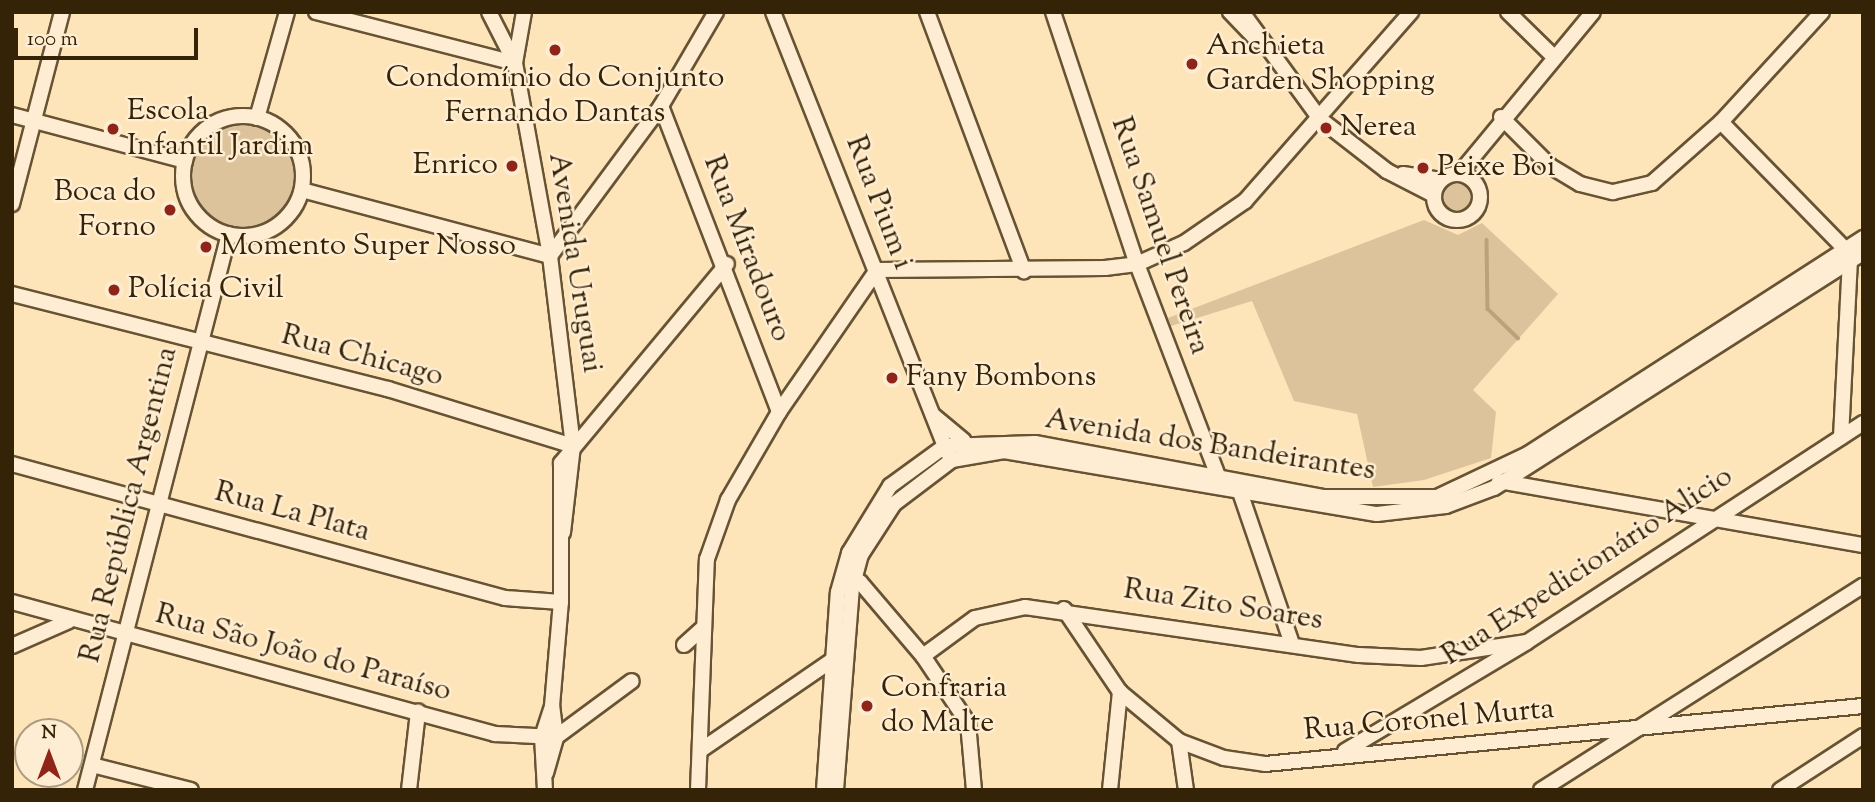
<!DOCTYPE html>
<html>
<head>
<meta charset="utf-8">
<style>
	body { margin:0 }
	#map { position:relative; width:1875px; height:802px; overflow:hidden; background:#fee4b9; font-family:"Sorts Mill Goudy",serif }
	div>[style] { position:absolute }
	.green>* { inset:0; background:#dcc39b }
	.round { border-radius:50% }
	.stream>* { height:3.5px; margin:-1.75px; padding:0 1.75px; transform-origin:1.75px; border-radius:1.75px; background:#baa27d }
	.roads { filter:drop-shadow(2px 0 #675334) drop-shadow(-2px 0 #675334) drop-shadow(0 2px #675334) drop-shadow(0 -2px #675334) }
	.minor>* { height:14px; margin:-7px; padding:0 7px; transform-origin:7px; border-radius:7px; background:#feedd2 }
	.minor>.ring { margin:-7px; padding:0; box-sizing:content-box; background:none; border:14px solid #feedd2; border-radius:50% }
	.dots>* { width:19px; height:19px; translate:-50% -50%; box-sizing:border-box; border:4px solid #feedd2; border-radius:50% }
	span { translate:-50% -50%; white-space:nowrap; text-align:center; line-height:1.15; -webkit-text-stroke:5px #feedd2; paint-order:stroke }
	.poi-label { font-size:30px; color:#352308 }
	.left { translate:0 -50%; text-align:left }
	.right { translate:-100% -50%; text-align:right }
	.street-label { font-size:30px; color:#352308 }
	.frame { position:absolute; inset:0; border:14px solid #352308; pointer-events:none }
	.north { position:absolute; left:14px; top:718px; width:70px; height:70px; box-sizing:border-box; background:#feedd2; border:2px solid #ae9c81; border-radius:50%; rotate:0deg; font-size:19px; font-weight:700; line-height:28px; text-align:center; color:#352308 }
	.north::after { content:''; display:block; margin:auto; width:24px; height:32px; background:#8f2418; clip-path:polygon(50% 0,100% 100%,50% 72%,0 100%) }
	.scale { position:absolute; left:14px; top:28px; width:184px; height:32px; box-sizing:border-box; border:4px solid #352308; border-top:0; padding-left:9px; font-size:21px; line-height:24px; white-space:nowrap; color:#352308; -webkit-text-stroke:5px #feedd2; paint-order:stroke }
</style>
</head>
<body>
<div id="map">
	<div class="green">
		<div class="round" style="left:190px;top:122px;width:106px;height:106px"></div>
		<div class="round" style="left:1441px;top:182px;width:30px;height:30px"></div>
		<div style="clip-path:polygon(1424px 220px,1458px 235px,1482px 223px,1558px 294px,1473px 390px,1496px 412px,1491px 458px,1424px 480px,1373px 487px,1357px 414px,1294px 401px,1252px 301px,1171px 326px,1168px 318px)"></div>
	</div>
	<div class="stream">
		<div style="left:1487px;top:240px;width:69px;rotate:89.2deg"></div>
		<div style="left:1488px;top:309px;width:42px;rotate:44deg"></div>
	</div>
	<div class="roads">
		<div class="minor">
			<div style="left:316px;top:12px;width:205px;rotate:14.4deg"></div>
			<div style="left:489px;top:12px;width:57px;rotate:63deg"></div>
			<div style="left:515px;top:63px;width:196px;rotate:79.7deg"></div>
			<div style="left:550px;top:256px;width:191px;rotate:83.1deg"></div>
			<div style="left:573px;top:446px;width:87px;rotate:96.6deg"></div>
			<div style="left:773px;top:12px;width:474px;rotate:68.4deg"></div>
			<div style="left:927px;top:12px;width:277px;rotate:69.5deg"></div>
			<div style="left:1053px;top:12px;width:266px;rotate:71.6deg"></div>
			<div style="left:1137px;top:264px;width:227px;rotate:69.1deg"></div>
			<div style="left:1230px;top:12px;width:40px;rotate:46deg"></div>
			<div style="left:1242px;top:12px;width:132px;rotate:53.9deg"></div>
			<div style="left:1320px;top:119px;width:85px;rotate:37.8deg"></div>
			<div style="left:1387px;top:171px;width:53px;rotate:27.1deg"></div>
			<div style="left:1508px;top:12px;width:64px;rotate:44.4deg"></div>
			<div style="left:515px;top:63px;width:52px;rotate:-80deg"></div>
			<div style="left:661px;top:106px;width:328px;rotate:68.9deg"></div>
			<div style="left:12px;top:115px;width:179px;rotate:14.9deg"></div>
			<div class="ring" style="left:183px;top:116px;width:106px;height:106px"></div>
			<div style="left:1501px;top:117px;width:69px;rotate:45deg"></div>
			<div style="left:1550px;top:166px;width:35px;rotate:31deg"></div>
			<div style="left:1580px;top:184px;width:34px;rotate:14deg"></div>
			<div style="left:1613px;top:192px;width:40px;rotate:-13deg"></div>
			<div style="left:1652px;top:183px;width:92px;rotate:-41.5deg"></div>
			<div style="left:1721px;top:122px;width:149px;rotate:-47.4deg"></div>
			<div style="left:257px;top:118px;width:110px;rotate:-74.2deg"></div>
			<div style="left:1721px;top:122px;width:177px;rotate:45.7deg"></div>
			<div class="ring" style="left:1434px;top:174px;width:32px;height:32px"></div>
			<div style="left:1403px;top:174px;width:38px;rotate:9deg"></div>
			<div style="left:1459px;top:174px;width:210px;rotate:-50.4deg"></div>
			<div style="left:302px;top:190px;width:257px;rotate:14.9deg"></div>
			<div style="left:12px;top:204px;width:198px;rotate:-75.4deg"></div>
			<div style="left:550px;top:256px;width:187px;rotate:-53.5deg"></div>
			<div style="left:661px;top:106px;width:109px;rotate:-59.7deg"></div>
			<div style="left:12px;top:294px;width:388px;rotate:14.2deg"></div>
			<div style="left:388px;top:389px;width:194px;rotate:17.1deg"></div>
			<div style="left:933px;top:415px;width:40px;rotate:40deg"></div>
			<div style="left:1841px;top:437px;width:176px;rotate:-87.1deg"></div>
			<div style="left:12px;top:464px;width:511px;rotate:15.21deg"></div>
			<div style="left:505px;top:598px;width:56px;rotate:4.1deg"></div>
			<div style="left:1499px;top:481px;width:370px;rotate:10deg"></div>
			<div style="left:1240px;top:492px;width:157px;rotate:71.1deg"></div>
			<div style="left:846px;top:575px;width:16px;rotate:27deg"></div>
			<div style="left:860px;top:582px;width:97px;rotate:49.6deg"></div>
			<div style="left:923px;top:656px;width:81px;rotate:56.1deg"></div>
			<div style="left:968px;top:723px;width:67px;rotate:84.9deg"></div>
			<div style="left:12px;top:602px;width:501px;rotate:15.29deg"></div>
			<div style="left:495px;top:734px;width:61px;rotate:2.8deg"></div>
			<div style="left:556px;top:737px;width:94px;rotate:-36.4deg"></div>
			<div style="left:1064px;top:609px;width:100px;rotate:56deg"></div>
			<div style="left:1120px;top:692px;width:77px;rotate:39.7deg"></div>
			<div style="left:1179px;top:741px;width:48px;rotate:20.7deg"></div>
			<div style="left:1224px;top:758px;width:41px;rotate:8.3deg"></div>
			<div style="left:1265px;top:764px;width:601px;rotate:-5.54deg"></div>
			<div style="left:684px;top:645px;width:25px;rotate:-42deg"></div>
			<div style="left:12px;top:646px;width:62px;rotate:-23.7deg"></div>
			<div style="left:923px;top:656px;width:64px;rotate:-36.2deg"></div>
			<div style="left:975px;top:618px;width:51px;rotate:-12.4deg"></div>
			<div style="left:1025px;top:607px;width:337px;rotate:8.2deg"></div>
			<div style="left:1359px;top:655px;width:62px;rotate:2.8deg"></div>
			<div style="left:1421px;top:658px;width:107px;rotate:-8.6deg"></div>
			<div style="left:1179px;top:741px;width:49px;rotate:81.9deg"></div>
			<div style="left:701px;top:750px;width:161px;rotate:-34.4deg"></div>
			<div style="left:1345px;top:751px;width:212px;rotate:-30.9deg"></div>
			<div style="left:1527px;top:642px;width:401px;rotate:-33.1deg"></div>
			<div style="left:92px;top:765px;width:102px;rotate:14.2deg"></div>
			<div style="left:546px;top:773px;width:37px;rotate:-74deg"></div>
			<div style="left:556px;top:737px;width:31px;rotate:-97deg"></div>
			<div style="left:85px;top:790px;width:574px;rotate:-75.48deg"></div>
			<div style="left:409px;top:790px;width:79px;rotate:-83.4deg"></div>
			<div style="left:545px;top:790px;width:53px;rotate:-93.2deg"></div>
			<div style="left:542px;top:737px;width:33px;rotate:-72deg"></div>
			<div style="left:552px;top:706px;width:104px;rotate:-85.1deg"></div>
			<div style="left:561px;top:602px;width:139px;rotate:-90deg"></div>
			<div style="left:561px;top:463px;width:259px;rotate:-50.2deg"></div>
			<div style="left:698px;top:790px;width:231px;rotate:-87.8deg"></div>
			<div style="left:707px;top:559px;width:63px;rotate:-70.4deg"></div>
			<div style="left:728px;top:500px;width:102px;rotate:-59.9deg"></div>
			<div style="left:779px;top:412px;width:173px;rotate:-55.4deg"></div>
			<div style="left:877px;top:270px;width:228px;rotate:-0.5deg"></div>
			<div style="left:1105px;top:268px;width:32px;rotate:-7deg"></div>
			<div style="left:1137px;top:264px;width:51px;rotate:-24.1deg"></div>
			<div style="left:1184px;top:243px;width:74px;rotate:-34.5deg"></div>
			<div style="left:1245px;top:201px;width:252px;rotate:-48.7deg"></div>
			<div style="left:824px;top:790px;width:198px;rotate:-86deg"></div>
			<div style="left:838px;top:592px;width:41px;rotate:-74.2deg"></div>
			<div style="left:849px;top:553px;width:79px;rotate:-58.5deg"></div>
			<div style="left:890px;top:486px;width:68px;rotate:-36deg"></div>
			<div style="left:945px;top:446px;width:90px;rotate:-1.9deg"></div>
			<div style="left:1035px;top:443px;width:294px;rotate:10.6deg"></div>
			<div style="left:1324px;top:497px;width:113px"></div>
			<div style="left:1437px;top:497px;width:101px;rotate:-25.3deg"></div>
			<div style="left:1528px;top:454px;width:399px;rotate:-32.8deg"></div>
			<div style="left:836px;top:790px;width:203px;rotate:-85.5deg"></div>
			<div style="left:852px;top:588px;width:34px;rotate:-75deg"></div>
			<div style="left:861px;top:555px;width:61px;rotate:-57.1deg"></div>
			<div style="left:894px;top:504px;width:73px;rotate:-37.2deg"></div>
			<div style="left:952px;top:460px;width:53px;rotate:-9.8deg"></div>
			<div style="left:1004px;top:451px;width:378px;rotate:9.6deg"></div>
			<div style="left:1377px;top:514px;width:69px;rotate:-6.6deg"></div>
			<div style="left:1446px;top:506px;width:51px;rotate:-20.6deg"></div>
			<div style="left:1494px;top:488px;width:437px;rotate:-32.5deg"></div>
			<div style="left:1110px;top:790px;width:99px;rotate:-84.2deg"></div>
			<div style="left:1541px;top:790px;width:381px;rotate:-32.4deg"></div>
			<div style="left:1780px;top:790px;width:99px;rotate:-33deg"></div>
		</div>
	</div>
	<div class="dots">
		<div style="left:555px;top:50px;background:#8f2418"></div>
		<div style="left:1192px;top:64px;background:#8f2418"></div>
		<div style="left:1326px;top:128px;background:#8f2418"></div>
		<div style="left:113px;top:129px;background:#8f2418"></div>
		<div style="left:512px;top:166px;background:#8f2418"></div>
		<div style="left:1423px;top:168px;background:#8f2418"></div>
		<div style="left:170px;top:210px;background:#8f2418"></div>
		<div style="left:206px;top:247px;background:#8f2418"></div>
		<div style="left:114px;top:290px;background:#8f2418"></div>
		<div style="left:892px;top:378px;background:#8f2418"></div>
		<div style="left:867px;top:706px;background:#8f2418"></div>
	</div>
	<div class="poi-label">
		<span class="left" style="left:1206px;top:64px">Anchieta<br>Garden Shopping</span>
		<span style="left:555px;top:96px">Condomínio do Conjunto<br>Fernando Dantas</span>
		<span class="left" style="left:127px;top:129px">Escola<br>Infantil Jardim</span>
		<span class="left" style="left:1340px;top:128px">Nerea</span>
		<span class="right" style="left:498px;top:166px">Enrico</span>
		<span class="left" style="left:1437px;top:168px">Peixe Boi</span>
		<span class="right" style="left:156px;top:210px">Boca do<br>Forno</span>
		<span class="left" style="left:220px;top:247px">Momento Super Nosso</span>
		<span class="left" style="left:128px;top:290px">Polícia Civil</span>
		<span class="left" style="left:906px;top:378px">Fany Bombons</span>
		<span class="left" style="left:881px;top:706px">Confraria<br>do Malte</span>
	</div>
	<div class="street-label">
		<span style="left:878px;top:203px;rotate:69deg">Rua Pium i</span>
		<span style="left:1159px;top:236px;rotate:71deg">Rua Samuel Pereira</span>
		<span style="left:746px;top:249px;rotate:69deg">Rua Miradouro</span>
		<span style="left:574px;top:263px;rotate:81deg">Avenida Uruguai</span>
		<span style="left:362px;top:357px;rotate:15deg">Rua Chicago</span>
		<span style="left:1210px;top:446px;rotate:9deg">Avenida dos Bandeirantes</span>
		<span style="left:130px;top:505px;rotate:-76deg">Rua República Argentina</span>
		<span style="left:292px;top:513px;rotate:15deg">Rua La Plata</span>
		<span style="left:1588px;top:567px;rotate:-33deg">Rua Expedicionário Alicio</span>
		<span style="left:1223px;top:606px;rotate:9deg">Rua Zito Soares</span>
		<span style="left:303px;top:654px;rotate:15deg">Rua São João do Paraíso</span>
		<span style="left:1429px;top:721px;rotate:-5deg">Rua Coronel Murta</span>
	</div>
	<div class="frame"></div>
	<div class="north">N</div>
	<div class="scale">100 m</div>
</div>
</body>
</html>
